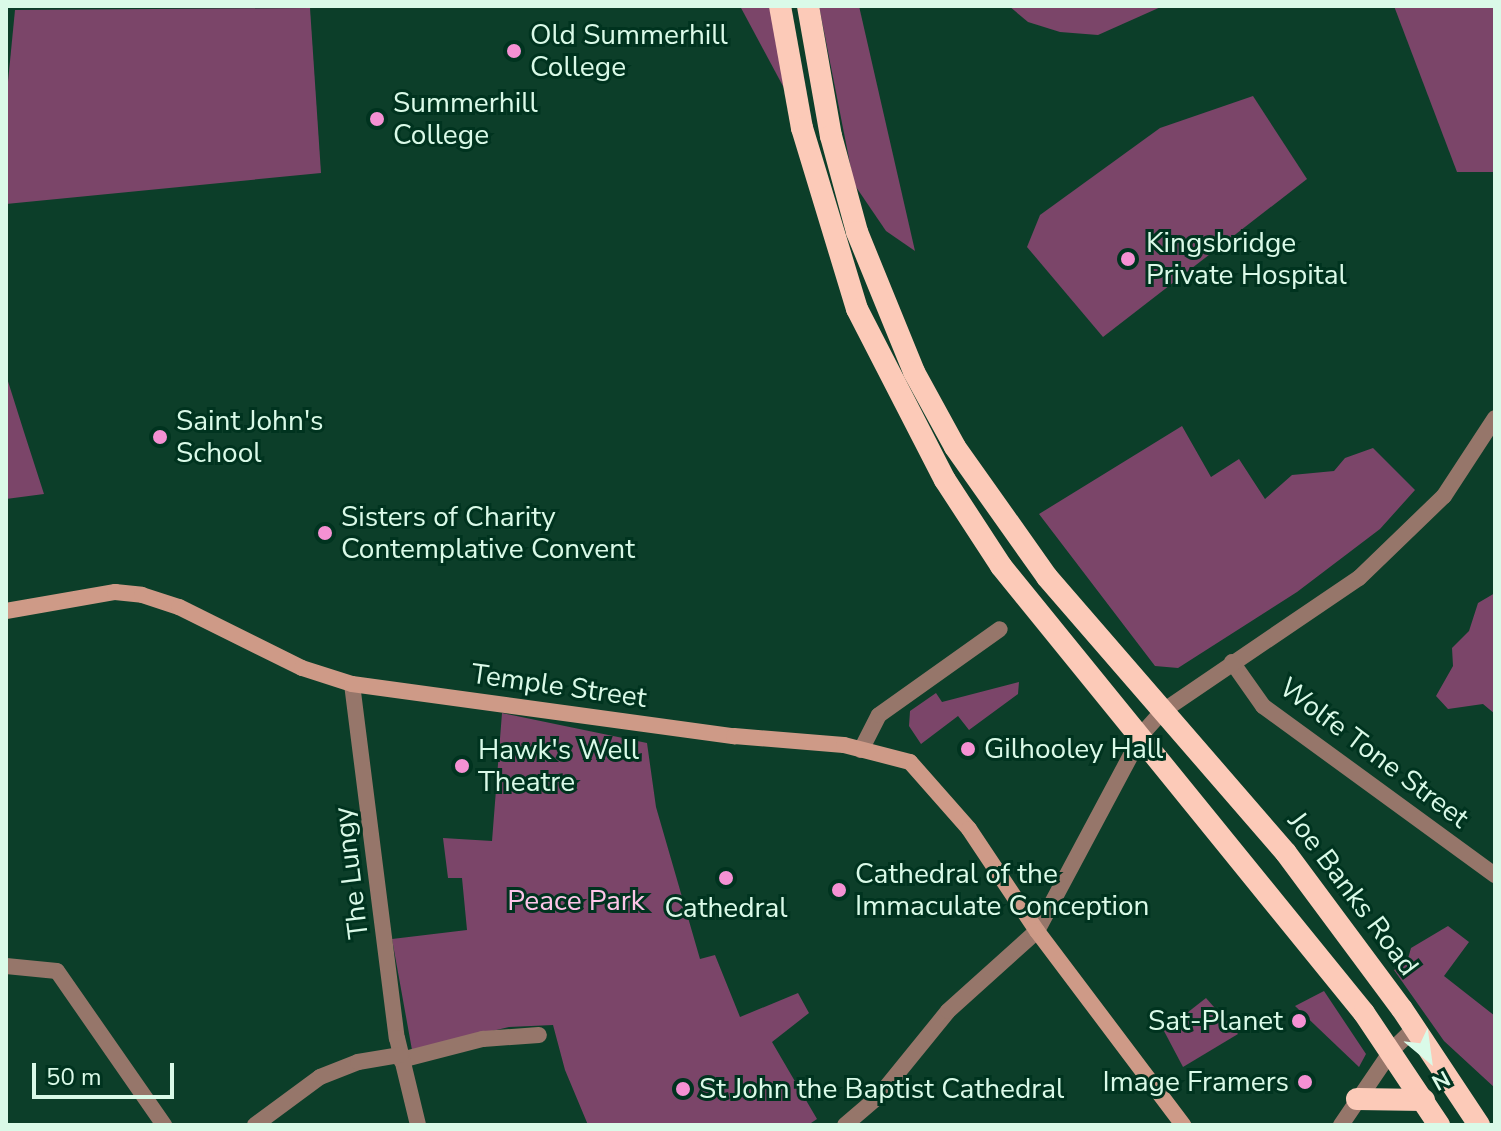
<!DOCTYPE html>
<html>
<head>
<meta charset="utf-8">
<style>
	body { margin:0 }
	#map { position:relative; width:1501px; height:1131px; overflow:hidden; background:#0c3e29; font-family:"Nunito Sans",sans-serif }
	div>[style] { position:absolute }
	.green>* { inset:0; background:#7b4569 }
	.minor>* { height:16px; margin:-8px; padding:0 8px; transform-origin:8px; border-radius:8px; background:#96766a }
	.tertiary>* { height:16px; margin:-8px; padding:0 8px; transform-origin:8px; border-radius:8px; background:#96766a }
	.secondary>* { height:16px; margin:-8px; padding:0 8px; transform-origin:8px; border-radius:8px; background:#ce9a87 }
	.trunk>* { height:22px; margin:-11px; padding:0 11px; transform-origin:11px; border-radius:11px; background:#fccab8 }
	.dots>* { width:22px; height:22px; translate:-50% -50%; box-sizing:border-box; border:4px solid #00331f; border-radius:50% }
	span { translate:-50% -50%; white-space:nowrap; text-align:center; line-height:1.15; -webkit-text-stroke:6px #00331f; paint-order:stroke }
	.poi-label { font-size:28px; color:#dafae8 }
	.left { translate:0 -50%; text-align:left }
	.right { translate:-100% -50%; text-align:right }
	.street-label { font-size:28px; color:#dafae8 }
	.park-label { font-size:28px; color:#fdc5e8 }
	.frame { position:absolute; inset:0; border:8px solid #dafae8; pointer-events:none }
	.north { position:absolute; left:1389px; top:1019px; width:80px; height:80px; -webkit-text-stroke:6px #00331f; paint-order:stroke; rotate:151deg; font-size:22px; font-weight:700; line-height:32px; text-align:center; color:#dafae8 }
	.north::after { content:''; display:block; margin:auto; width:28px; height:36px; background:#dafae8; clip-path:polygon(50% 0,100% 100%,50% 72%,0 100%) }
	.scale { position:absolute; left:32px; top:1063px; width:142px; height:36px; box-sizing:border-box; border:4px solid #dafae8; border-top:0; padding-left:10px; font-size:24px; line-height:28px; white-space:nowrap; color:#dafae8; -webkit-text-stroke:6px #00331f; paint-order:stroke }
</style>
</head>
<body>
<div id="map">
	<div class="green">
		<div style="clip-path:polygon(740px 6px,771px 6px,784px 88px)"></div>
		<div style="clip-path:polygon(819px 6px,859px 6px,915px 251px,886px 231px,854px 184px)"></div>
		<div style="clip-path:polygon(1009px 6px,1163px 6px,1098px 35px,1060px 32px,1028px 22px)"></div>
		<div style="clip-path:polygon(1394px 6px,1495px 6px,1495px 172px,1457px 172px)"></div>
		<div style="clip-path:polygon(310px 8px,321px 173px,6px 204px,6px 102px,15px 10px)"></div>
		<div style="clip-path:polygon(1253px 96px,1307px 179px,1103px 337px,1027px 247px,1040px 215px,1160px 128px)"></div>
		<div style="clip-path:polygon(6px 375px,24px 432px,44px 494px,6px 499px)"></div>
		<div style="clip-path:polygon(1182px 426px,1211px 477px,1239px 459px,1265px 499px,1292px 475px,1334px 471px,1345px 458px,1373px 448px,1415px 490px,1380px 529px,1297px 592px,1178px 668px,1155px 666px,1039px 514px)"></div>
		<div style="clip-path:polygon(1495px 593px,1495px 714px,1483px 704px,1448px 709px,1436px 696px,1453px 666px,1452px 648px,1469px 631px,1478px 603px)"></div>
		<div style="clip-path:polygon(1019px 682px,1018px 694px,969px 730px,958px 716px,921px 744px,909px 726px,910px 711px,936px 693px,942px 702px)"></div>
		<div style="clip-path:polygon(502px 713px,647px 743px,656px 807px,700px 959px,715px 955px,740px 1017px,798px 993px,809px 1013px,772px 1042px,817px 1119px,808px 1125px,588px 1125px,565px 1070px,553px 1025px,509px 1027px,412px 1050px,392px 939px,467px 930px,462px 878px,448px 878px,443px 838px,492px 841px)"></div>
		<div style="clip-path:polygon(1448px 926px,1469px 942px,1444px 976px,1495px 1016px,1495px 1088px,1444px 1041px,1394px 970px,1407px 962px,1411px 948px)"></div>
		<div style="clip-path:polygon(1324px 991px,1366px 1054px,1359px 1067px,1295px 1006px)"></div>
		<div style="clip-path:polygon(1206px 998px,1238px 1034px,1183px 1067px,1164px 1031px)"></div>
	</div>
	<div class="minor">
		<div style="left:861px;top:750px;width:39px;rotate:-63deg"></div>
		<div style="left:879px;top:715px;width:148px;rotate:-35.4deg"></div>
		<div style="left:6px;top:966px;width:51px;rotate:5.6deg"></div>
		<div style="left:57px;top:971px;width:188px;rotate:55.2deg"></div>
		<div style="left:401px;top:1060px;width:85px;rotate:-14.4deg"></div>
		<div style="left:483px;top:1039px;width:56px;rotate:-4.1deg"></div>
	</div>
	<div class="tertiary">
		<div style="left:1232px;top:662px;width:54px;rotate:54.8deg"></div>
		<div style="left:1263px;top:706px;width:287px;rotate:36.1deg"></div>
		<div style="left:352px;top:684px;width:357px;rotate:82.8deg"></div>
		<div style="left:397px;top:1038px;width:89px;rotate:76.4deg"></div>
		<div style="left:255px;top:1125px;width:81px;rotate:-36.4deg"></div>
		<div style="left:320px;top:1077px;width:41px;rotate:-21.5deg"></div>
		<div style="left:358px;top:1062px;width:43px;rotate:-9.5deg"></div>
		<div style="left:845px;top:1125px;width:45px;rotate:-40.5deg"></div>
		<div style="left:879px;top:1096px;width:109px;rotate:-50.9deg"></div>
		<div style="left:948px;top:1011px;width:120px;rotate:-42deg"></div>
		<div style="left:1037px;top:931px;width:223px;rotate:-61.9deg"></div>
		<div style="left:1142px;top:734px;width:31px;rotate:-48deg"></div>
		<div style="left:1163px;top:711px;width:237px;rotate:-34.2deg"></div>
		<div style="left:1359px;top:578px;width:118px;rotate:-44deg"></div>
		<div style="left:1444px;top:496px;width:93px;rotate:-56.8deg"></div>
		<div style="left:1341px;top:1125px;width:91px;rotate:-55.8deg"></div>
		<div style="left:1392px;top:1050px;width:32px;rotate:-44deg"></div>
	</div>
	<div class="secondary">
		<div style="left:6px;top:611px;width:111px;rotate:-9.9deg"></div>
		<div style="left:115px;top:592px;width:27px;rotate:6deg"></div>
		<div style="left:142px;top:595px;width:39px;rotate:18deg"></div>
		<div style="left:179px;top:607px;width:137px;rotate:26.4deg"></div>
		<div style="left:302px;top:668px;width:52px;rotate:17.7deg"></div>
		<div style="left:352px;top:684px;width:386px;rotate:7.8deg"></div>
		<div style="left:734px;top:736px;width:110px;rotate:4.7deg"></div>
		<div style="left:844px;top:745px;width:68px;rotate:14.4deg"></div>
		<div style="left:910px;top:762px;width:89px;rotate:48.6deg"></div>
		<div style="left:969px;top:829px;width:123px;rotate:56.3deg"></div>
		<div style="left:1037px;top:931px;width:243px;rotate:53deg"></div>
	</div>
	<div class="trunk">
		<div style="left:780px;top:6px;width:124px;rotate:79.8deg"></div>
		<div style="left:802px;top:128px;width:189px;rotate:73.1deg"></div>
		<div style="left:857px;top:309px;width:192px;rotate:62.8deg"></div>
		<div style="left:945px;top:480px;width:103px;rotate:56.9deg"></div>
		<div style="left:1001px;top:566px;width:576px;rotate:50.92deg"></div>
		<div style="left:1364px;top:1013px;width:135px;rotate:56.2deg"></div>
		<div style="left:808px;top:6px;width:132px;rotate:80deg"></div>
		<div style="left:831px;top:136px;width:99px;rotate:74.8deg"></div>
		<div style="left:857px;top:232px;width:151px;rotate:67.8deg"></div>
		<div style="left:914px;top:372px;width:85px;rotate:61.3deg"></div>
		<div style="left:955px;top:447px;width:159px;rotate:54.7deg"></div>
		<div style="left:1047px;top:577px;width:365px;rotate:49.1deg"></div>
		<div style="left:1286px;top:853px;width:194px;rotate:53.4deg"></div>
		<div style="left:1402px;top:1009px;width:139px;rotate:56.4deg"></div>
		<div style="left:1357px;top:1099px;width:67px;rotate:0.9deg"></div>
	</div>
	<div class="dots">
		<div style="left:514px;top:51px;background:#f491d3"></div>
		<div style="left:377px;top:119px;background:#f491d3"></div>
		<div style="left:1128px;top:259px;background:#f491d3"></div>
		<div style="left:160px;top:437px;background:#f491d3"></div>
		<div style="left:325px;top:533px;background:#f491d3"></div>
		<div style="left:968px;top:749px;background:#f491d3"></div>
		<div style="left:462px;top:766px;background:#f491d3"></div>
		<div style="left:726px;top:878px;background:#f491d3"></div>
		<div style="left:839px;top:890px;background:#f491d3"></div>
		<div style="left:1299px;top:1021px;background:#f491d3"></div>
		<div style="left:1305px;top:1082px;background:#f491d3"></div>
		<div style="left:683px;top:1089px;background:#f491d3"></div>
	</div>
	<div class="poi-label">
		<span class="left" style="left:530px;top:51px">Old Summerhill<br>College</span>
		<span class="left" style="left:393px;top:119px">Summerhill<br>College</span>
		<span class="left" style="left:1146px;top:259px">Kingsbridge<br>Private Hospital</span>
		<span class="left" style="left:176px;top:437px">Saint John's<br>School</span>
		<span class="left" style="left:341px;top:533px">Sisters of Charity<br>Contemplative Convent</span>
		<span class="left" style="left:984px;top:749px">Gilhooley Hall</span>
		<span class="left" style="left:478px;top:766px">Hawk's Well<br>Theatre</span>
		<span class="left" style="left:855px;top:890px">Cathedral of the<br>Immaculate Conception</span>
		<span style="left:726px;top:908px">Cathedral</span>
		<span class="right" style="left:1283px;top:1021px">Sat-Planet</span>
		<span class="right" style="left:1289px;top:1082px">Image Framers</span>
		<span class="left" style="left:699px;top:1089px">St John the Baptist Cathedral</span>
	</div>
	<div class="street-label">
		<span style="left:559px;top:686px;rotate:8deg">Temple Street</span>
		<span style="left:1374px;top:753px;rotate:37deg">Wolfe Tone Street</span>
		<span style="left:351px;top:873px;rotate:-97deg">The Lungy</span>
		<span style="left:1353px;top:894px;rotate:53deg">Joe Banks Road</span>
	</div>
	<div class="park-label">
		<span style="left:576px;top:901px">Peace Park</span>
	</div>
	<div class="frame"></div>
	<div class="north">N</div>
	<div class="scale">50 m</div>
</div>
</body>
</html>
